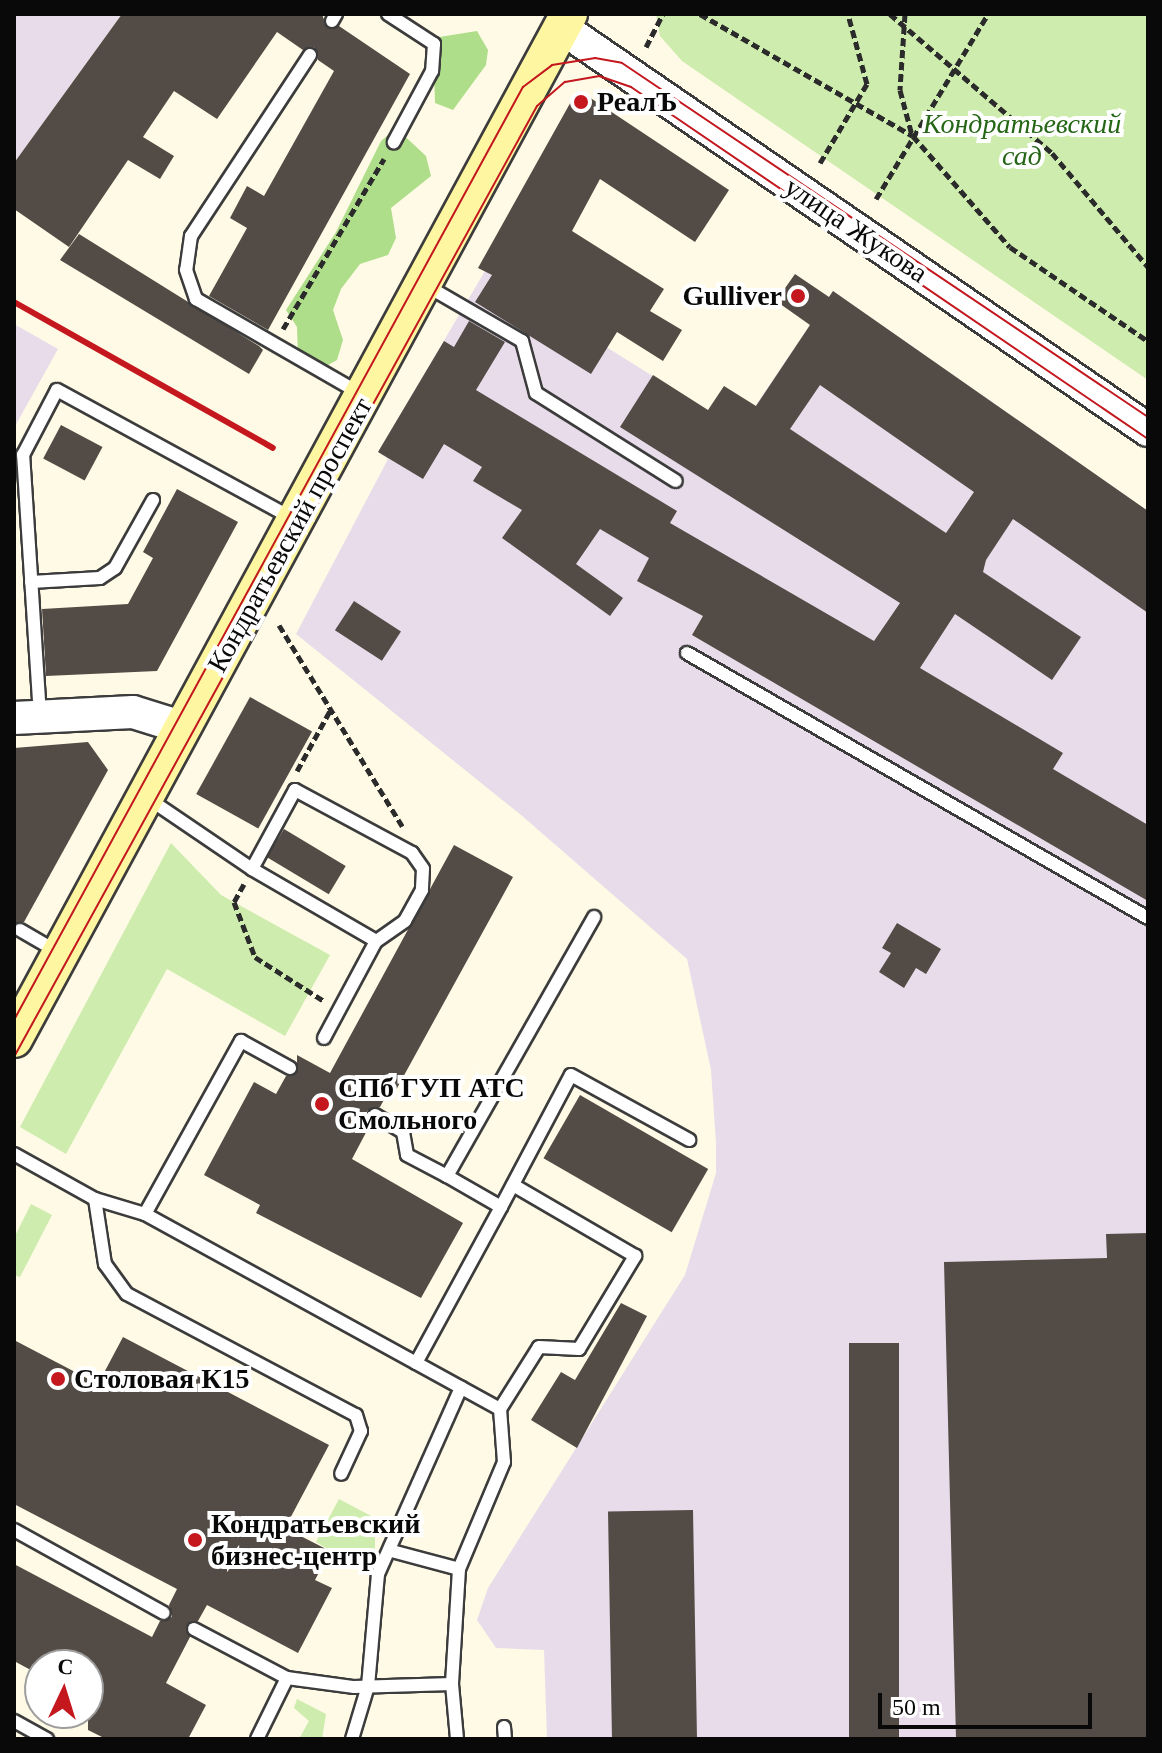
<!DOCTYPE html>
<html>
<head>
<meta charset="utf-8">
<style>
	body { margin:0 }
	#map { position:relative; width:1162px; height:1753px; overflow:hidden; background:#fffae6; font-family:"Times New Roman",serif }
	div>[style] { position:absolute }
	.industrial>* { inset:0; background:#e9dcea }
	.green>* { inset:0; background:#cdecad }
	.forest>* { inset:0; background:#afde8b }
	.building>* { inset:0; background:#534b45; transform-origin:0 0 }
	.path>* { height:5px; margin-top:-2.5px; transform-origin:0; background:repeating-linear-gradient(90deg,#2b2b2b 0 8px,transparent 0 12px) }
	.roads { filter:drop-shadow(2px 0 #3c3c3c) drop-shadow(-2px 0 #3c3c3c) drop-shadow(0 2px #3c3c3c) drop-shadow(0 -2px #3c3c3c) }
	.service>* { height:12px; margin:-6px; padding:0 6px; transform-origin:6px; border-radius:6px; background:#fff }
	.tertiary>* { height:32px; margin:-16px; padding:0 16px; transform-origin:16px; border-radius:16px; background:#fff }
	.secondary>* { height:36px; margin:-18px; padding:0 18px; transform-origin:18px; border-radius:18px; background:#fff6a1 }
	.tram>* { height:2px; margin:-1px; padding:0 1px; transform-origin:1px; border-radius:1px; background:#c4171e }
	.rail>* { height:6px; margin:-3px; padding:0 3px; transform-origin:3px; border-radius:3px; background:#c4171e }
	.dots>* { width:22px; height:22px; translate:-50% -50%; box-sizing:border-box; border:4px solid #fff; border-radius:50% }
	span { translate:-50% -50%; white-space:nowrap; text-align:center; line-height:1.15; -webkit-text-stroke:8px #fff; paint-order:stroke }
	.poi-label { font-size:28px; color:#090909; font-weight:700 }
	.left { translate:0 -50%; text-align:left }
	.right { translate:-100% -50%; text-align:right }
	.park-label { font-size:28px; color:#256516; font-style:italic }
	.street-label { font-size:28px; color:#090909 }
	.frame { position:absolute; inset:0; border:16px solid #090909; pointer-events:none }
	.north { position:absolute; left:24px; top:1649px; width:80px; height:80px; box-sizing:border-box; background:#fff; border:2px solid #9d9d9d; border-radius:50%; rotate:4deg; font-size:22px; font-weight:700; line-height:32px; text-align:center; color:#090909 }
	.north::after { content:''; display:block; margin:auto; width:28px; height:36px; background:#c4171e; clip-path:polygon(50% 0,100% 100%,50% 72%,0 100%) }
	.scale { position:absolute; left:878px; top:1693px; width:214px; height:36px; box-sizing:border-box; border:4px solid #090909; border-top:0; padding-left:10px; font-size:24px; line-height:28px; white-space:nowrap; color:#090909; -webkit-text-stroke:6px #fff; paint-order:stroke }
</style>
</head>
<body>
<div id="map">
	<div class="industrial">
		<div style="clip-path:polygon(14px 14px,122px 14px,14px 163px)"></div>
		<div style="clip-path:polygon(485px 271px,739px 430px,833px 291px,1148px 511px,1148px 1739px,547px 1739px,544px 1650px,496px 1648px,477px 1620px,488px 1588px,685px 1275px,716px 1173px,716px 1143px,711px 1070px,687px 959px,521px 815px,296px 634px,388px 459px,378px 452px)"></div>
		<div style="clip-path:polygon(14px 324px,58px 349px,14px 428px)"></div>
	</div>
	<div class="green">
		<div style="clip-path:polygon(656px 14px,1148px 14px,1148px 380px,682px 61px,660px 36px)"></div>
		<div style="clip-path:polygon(171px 843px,221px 895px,330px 955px,285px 1036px,167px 969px,66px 1154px,20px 1127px)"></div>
		<div style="clip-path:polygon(31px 1204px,52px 1215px,20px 1277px,14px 1275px,14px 1238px)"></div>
		<div style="clip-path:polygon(339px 1499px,375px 1518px,375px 1549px,363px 1558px,346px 1560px,316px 1542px)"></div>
		<div style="clip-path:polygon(297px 1699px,326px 1714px,322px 1739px,299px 1739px,309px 1721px,294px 1708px)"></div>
	</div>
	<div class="forest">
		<div style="clip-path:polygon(477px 31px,488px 50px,486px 65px,453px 110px,435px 103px,433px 38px)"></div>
		<div style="clip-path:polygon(396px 128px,426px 156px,431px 176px,391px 208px,396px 238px,388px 255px,360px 264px,341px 289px,333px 310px,343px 340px,337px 360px,328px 365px,298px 358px,297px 327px,286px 310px,336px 232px,381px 141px)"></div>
	</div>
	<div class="building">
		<div style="clip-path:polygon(122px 14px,322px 14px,327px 28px,339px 26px,410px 74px,268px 330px,209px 296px,247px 228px,230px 218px,247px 186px,264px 196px,334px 71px,318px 60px,314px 47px,303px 50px,277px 32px,217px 119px,174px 91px,143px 137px,174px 156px,160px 179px,128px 160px,69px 247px,14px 209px,14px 163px)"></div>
		<div style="clip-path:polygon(586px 95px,729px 190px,695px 242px,600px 179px,572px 231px,664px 289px,650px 311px,682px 330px,663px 361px,617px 332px,591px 374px,475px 302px,492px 275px,478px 268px,573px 98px)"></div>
		<div style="clip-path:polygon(79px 234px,259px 346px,263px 350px,249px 374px,60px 260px)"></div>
		<div style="clip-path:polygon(evenodd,795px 274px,829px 297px,833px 291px,1148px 511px,1148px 613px,1013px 519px,986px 560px,983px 572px,1081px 637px,1052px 680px,955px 614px,920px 668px,1063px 753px,1053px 769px,1148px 825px,1148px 901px,692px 635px,703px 616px,637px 581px,649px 558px,600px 529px,576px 564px,623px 598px,610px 616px,502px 538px,522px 510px,473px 481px,482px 467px,444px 444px,423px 479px,378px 452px,444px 341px,454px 347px,469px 321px,505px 342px,476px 390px,677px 511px,670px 523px,874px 641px,900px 603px,620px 427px,653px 375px,708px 410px,724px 386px,756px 406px,810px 325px,776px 301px,795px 274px,820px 385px,974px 492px,946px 533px,790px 429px,820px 385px)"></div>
		<div style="left:61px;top:425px;width:47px;height:38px;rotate:28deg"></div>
		<div style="clip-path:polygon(177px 489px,238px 522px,157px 671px,46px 676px,42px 609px,128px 604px,153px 558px,143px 552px)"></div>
		<div style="left:354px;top:601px;width:56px;height:35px;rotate:33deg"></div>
		<div style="left:250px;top:697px;width:71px;height:111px;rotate:29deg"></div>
		<div style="clip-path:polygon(88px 742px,108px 770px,24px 922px,14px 924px,14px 748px)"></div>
		<div style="left:284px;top:829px;width:72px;height:33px;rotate:31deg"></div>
		<div style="clip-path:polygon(454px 845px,513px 877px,396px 1090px,391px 1087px,380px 1107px,367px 1111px,371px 1123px,352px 1159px,463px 1223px,421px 1298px,256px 1213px,260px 1205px,204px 1175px,254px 1082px,276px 1094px,286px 1076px,297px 1073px,297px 1055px,330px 1073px)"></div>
		<div style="clip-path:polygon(897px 923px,941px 949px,926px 974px,916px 968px,904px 988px,879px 972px,891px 953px,882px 948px)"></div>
		<div style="left:580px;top:1095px;width:148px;height:73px;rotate:30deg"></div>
		<div style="clip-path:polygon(1148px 1233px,1148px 1739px,956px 1739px,944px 1262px,1107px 1258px,1106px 1234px)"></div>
		<div style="clip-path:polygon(621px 1303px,647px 1316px,577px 1448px,531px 1420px,561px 1372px,575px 1380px)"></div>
		<div style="clip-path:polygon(123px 1337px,329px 1445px,285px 1528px,330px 1551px,315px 1580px,332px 1588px,298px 1653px,207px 1605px,198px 1621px,189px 1622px,190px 1637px,166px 1683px,206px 1705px,188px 1739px,106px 1739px,88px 1730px,88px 1665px,40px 1665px,40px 1675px,14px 1661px,14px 1564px,152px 1637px,160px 1621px,172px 1617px,169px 1605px,177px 1589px,14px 1504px,14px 1340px,98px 1384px)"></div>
		<div style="left:899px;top:1343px;width:396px;height:50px;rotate:90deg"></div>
		<div style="left:693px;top:1510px;width:229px;height:85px;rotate:89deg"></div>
	</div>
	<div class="path">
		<div style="left:700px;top:14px;width:245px;rotate:29.8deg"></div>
		<div style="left:913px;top:136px;width:147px;rotate:48.9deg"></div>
		<div style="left:1010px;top:247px;width:167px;rotate:34.3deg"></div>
		<div style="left:890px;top:14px;width:213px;rotate:40.6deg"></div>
		<div style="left:1052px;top:153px;width:149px;rotate:49.9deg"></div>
		<div style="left:905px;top:14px;width:76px;rotate:93.8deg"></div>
		<div style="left:900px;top:90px;width:47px;rotate:75.1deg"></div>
		<div style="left:646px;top:47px;width:37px;rotate:-63deg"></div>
		<div style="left:820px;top:163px;width:92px;rotate:-59.3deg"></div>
		<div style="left:867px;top:84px;width:73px;rotate:-105.2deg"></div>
		<div style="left:876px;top:199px;width:216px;rotate:-58.8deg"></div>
		<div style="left:283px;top:329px;width:198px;rotate:-59.3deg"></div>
		<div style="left:279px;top:625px;width:236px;rotate:58.5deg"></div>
		<div style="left:297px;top:771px;width:71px;rotate:-61.3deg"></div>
		<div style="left:244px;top:884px;width:21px;rotate:119deg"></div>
		<div style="left:234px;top:902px;width:59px;rotate:69.1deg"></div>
		<div style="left:255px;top:957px;width:82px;rotate:32.5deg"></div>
	</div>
	<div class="roads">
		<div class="service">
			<div style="left:388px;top:14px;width:55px;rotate:33.1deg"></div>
			<div style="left:434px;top:44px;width:27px;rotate:94deg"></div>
			<div style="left:432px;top:71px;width:81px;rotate:118.2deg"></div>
			<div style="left:332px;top:21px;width:8px;rotate:-60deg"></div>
			<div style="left:310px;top:55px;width:217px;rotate:123.3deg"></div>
			<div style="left:191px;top:236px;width:34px;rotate:98deg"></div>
			<div style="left:186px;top:270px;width:31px;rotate:71deg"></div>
			<div style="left:196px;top:299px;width:190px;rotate:29.9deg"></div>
			<div style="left:427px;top:286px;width:110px;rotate:30.1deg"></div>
			<div style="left:522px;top:341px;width:54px;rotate:74.9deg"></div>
			<div style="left:536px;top:393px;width:165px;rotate:32.2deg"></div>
			<div style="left:31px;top:582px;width:69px;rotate:-3.3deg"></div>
			<div style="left:100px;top:578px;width:18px;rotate:-34deg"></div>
			<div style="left:115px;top:568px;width:78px;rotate:-60.8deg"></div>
			<div style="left:687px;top:653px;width:532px;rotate:29.89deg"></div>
			<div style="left:40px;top:716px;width:262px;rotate:-93.7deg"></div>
			<div style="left:23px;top:455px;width:73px;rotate:-62.4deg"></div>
			<div style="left:57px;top:390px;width:270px;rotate:28.6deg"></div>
			<div style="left:149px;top:799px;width:125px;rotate:34.2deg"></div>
			<div style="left:252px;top:869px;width:143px;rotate:30.1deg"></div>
			<div style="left:252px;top:869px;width:90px;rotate:-61.4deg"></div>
			<div style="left:295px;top:790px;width:133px;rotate:28.3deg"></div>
			<div style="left:412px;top:853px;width:19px;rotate:55deg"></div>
			<div style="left:423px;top:869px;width:21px;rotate:93deg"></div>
			<div style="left:422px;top:890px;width:35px;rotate:119deg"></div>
			<div style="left:405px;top:921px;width:35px;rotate:145deg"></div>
			<div style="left:376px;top:941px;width:110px;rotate:118.2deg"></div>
			<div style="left:20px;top:930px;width:44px;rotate:30.1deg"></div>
			<div style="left:375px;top:1115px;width:33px;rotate:31deg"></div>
			<div style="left:403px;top:1132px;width:23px;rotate:80deg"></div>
			<div style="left:407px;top:1155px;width:45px;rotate:27.7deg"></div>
			<div style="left:14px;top:1154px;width:93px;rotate:29.1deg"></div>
			<div style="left:95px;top:1199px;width:66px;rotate:81.3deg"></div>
			<div style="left:105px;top:1264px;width:37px;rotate:54deg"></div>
			<div style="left:127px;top:1294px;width:259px;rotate:27.9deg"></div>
			<div style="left:356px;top:1415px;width:17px;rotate:73deg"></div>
			<div style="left:361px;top:1431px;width:47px;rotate:114.9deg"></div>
			<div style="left:95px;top:1199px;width:52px;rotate:16.7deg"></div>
			<div style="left:145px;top:1214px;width:405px;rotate:28.8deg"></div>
			<div style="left:500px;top:1409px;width:53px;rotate:85.7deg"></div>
			<div style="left:504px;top:1462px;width:116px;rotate:112.8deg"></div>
			<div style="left:459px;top:1569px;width:115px;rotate:93.5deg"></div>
			<div style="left:452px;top:1684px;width:55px;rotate:84.8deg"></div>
			<div style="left:501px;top:1207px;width:149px;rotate:-62.1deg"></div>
			<div style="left:571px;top:1075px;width:135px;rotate:28.8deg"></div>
			<div style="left:145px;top:1214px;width:198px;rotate:-61deg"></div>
			<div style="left:241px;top:1041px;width:56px;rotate:28.9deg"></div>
			<div style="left:416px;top:1363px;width:178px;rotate:-61.4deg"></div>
			<div style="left:501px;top:1207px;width:62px;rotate:-150.1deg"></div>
			<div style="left:447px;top:1176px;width:298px;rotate:-60.4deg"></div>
			<div style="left:500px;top:1409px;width:73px;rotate:-57.8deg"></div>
			<div style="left:539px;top:1347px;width:40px;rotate:2.9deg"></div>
			<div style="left:579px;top:1349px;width:109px;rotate:-58.9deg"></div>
			<div style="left:635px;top:1256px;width:141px;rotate:-149.8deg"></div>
			<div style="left:14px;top:1530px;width:171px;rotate:29deg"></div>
			<div style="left:392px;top:1551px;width:69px;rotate:15deg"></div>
			<div style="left:194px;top:1629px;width:105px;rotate:27.8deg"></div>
			<div style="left:287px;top:1678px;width:68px;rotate:7.7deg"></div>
			<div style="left:354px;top:1687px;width:98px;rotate:-1.8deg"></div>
			<div style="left:14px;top:1721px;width:38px;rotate:29deg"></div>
			<div style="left:504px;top:1727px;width:12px;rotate:85deg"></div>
			<div style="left:257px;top:1739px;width:68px;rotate:-63.8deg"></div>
			<div style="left:352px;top:1739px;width:55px;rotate:-73.2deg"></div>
			<div style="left:368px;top:1686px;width:112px;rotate:-84.9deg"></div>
			<div style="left:378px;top:1574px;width:204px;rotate:-66deg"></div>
		</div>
		<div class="tertiary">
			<div style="left:565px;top:30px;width:707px;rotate:34.45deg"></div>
			<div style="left:14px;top:718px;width:119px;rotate:-2.9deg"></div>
			<div style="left:133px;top:712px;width:53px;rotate:17.4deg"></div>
		</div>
		<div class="secondary">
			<div style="left:14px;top:1039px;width:1166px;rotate:-61.57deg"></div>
		</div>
	</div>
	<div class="tram">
		<div style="left:14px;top:1020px;width:1063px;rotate:-61.39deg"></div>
		<div style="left:523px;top:87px;width:36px;rotate:-37deg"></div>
		<div style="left:552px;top:65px;width:44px;rotate:-9.2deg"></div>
		<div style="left:595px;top:58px;width:27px;rotate:10deg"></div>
		<div style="left:622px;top:63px;width:634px;rotate:33.94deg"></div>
		<div style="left:14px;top:1057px;width:1085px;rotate:-61.19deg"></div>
		<div style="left:537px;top:106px;width:37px;rotate:-41deg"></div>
		<div style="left:565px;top:82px;width:35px;rotate:-10deg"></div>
		<div style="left:599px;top:76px;width:34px;rotate:19deg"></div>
		<div style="left:631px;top:87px;width:625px;rotate:34.25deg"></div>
	</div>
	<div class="rail">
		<div style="left:14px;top:302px;width:297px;rotate:29.4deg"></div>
	</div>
	<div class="dots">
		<div style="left:581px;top:102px;background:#c4171e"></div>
		<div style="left:798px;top:296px;background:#c4171e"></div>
		<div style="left:322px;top:1104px;background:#c4171e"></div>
		<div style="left:58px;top:1379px;background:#c4171e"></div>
		<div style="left:195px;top:1540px;background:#c4171e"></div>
	</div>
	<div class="poi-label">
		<span class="left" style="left:597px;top:102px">РеалЪ</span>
		<span class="right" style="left:782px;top:296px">Gulliver</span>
		<span class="left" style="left:338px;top:1104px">СПб ГУП АТС<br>Смольного</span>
		<span class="left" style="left:74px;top:1379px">Столовая К15</span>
		<span class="left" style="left:211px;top:1540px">Кондратьевский<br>бизнес-центр</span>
	</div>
	<div class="park-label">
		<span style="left:1022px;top:140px">Кондратьевский<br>сад</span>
	</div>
	<div class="street-label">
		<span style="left:856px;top:230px;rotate:34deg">улица Жукова</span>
		<span style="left:290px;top:535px;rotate:-61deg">Кондратьевский проспект</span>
	</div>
	<div class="frame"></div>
	<div class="north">С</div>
	<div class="scale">50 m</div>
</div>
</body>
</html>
